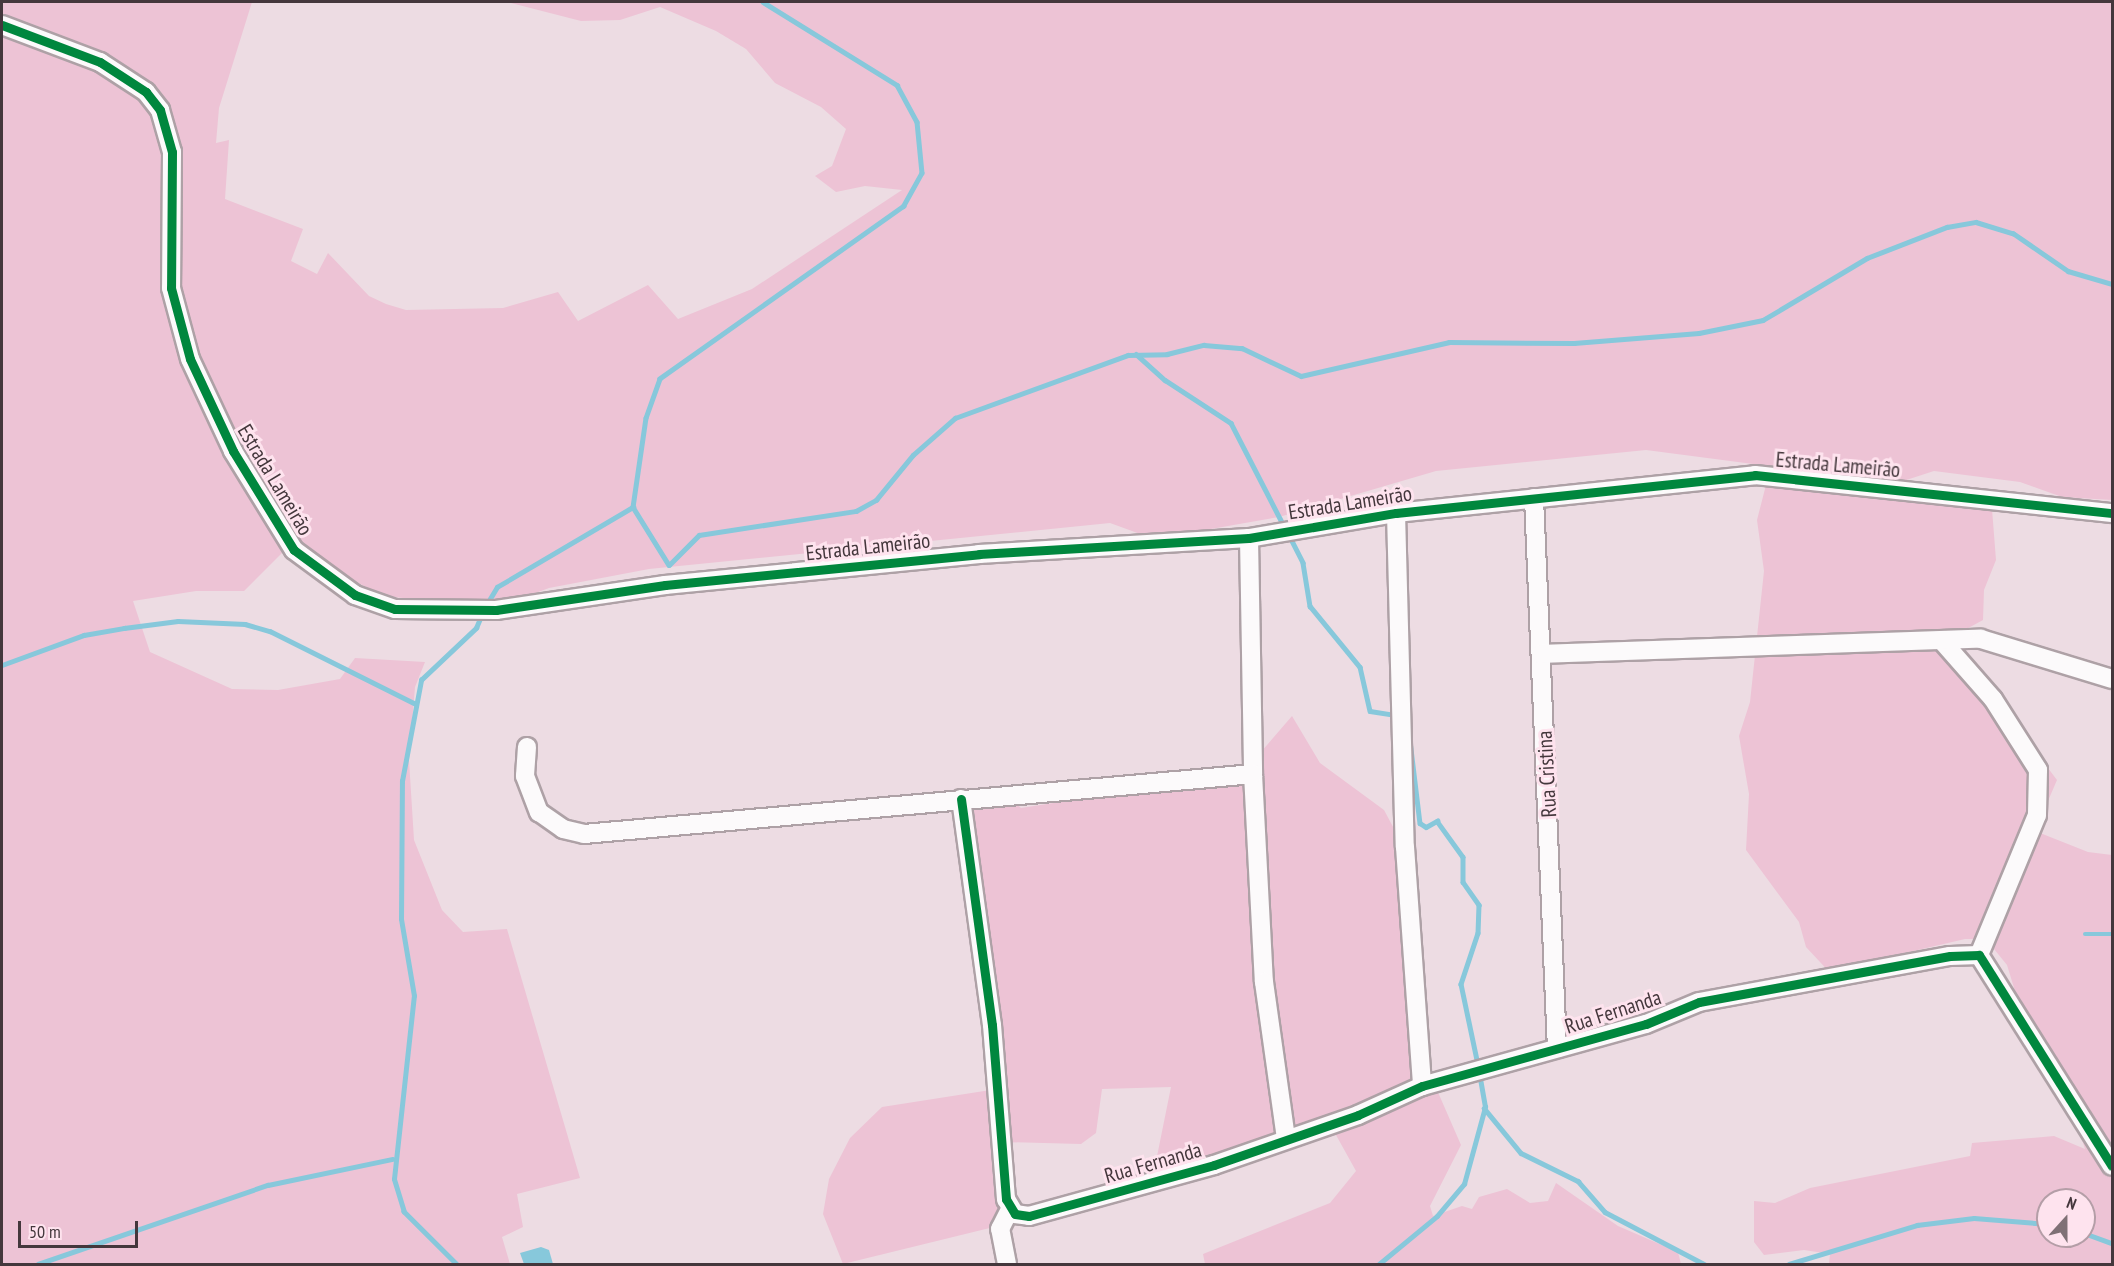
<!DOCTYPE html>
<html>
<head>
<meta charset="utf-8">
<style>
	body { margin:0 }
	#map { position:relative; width:2114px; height:1266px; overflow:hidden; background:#eddce3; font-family:"PT Sans Narrow",sans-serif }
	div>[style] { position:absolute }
	.green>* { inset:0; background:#edc3d5 }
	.water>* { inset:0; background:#87c8db }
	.stream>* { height:4.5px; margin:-2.25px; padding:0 2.25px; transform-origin:2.25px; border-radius:2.25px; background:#87c8db }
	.roads { filter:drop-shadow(2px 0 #aea1a6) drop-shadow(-2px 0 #aea1a6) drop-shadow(0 2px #aea1a6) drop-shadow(0 -2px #aea1a6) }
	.minor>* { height:18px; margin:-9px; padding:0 9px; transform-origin:9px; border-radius:9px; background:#fcfafb }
	.cycleway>* { height:9px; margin:-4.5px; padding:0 4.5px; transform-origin:4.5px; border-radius:4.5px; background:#00873e }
	span { translate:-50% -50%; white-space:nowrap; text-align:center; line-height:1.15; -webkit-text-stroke:6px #fee3ee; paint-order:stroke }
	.street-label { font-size:21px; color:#44373c }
	.frame { position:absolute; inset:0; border:3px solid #44373c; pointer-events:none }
	.north { position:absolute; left:2036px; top:1188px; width:60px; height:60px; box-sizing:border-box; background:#fee3ee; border:2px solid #b49ea7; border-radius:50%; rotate:21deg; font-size:16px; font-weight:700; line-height:24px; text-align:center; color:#44373c }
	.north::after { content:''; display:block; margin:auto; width:21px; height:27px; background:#7f7176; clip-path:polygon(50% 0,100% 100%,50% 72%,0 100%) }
	.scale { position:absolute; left:18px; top:1221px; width:120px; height:27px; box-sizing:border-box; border:3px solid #44373c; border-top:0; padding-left:8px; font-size:18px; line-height:21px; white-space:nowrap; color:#44373c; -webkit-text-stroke:4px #fee3ee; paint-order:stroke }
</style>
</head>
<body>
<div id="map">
	<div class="green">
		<div style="clip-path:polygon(2px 2px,252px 2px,219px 108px,216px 143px,229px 140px,225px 199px,303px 229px,291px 261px,317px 274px,328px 253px,369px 296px,386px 304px,406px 310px,503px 308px,558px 292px,578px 321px,648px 285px,678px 319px,752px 289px,902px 190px,865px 186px,836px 192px,815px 176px,832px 166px,846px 129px,821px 107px,775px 83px,746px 49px,716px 31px,660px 7px,620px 20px,581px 21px,507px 2px,2112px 2px,2112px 500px,2062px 497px,2020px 482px,1934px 471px,1897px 483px,1646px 450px,1436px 471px,1279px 517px,1154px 539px,1110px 523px,649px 569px,549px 588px,498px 607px,382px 596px,290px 545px,244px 591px,196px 591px,133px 601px,150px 652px,232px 689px,278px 690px,340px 679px,355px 658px,425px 662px,415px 687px,409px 760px,414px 840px,442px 910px,463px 932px,507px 929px,580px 1178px,517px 1194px,523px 1227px,502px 1237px,510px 1264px,2px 1264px)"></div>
		<div style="clip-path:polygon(evenodd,1767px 481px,1992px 509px,1996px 560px,1984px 590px,1983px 620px,1950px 638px,2057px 780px,2035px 831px,2088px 852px,2112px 855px,2112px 1264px,1829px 1264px,1830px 1254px,1804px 1250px,1764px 1255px,1754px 1242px,1754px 1201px,1775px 1203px,1810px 1188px,1970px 1156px,1972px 1143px,2054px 1136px,2085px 1149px,2074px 1113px,2019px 1004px,2007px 965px,1994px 949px,1982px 939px,1965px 939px,1862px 963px,1834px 977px,1806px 947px,1799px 922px,1746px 850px,1749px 794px,1739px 736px,1750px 702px,1764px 571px,1757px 520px,1767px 481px,2048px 1200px,2084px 1200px,2084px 1236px,2048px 1236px,2048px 1200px)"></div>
		<div style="clip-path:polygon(1292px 716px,1320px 763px,1384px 810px,1399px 838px,1415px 1092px,1437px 1090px,1461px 1145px,1430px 1206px,1433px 1216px,1462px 1206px,1472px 1209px,1479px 1197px,1507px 1189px,1530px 1203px,1548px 1201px,1556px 1183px,1618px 1226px,1678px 1252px,1681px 1264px,1205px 1264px,1203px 1254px,1330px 1203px,1356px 1171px,1336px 1135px,1151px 1186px,1171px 1087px,1102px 1089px,1096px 1133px,1081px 1144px,1002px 1142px,1002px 1225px,843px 1264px,823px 1214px,829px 1179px,850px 1138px,882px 1107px,997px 1089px,971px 790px,1005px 794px,1021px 808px,1242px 774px)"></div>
	</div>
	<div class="water">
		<div style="clip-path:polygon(541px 1247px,549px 1250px,553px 1264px,524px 1264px,520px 1253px)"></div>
	</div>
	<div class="stream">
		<div style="left:763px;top:2px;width:158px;rotate:31.8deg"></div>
		<div style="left:897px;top:85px;width:42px;rotate:61.6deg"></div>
		<div style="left:917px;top:122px;width:51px;rotate:84.4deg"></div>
		<div style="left:922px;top:173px;width:38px;rotate:119deg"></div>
		<div style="left:904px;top:206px;width:299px;rotate:144.7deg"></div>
		<div style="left:660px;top:379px;width:41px;rotate:109.7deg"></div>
		<div style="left:646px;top:418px;width:90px;rotate:98.3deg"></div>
		<div style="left:633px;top:507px;width:68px;rotate:58.2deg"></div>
		<div style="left:669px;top:565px;width:42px;rotate:-45deg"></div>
		<div style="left:699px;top:535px;width:159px;rotate:-8.7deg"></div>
		<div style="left:856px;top:511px;width:23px;rotate:-29deg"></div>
		<div style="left:876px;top:500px;width:58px;rotate:-50.6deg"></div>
		<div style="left:913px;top:455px;width:56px;rotate:-41.4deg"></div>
		<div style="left:955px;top:418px;width:184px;rotate:-20deg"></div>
		<div style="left:1128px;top:355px;width:39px;rotate:-1deg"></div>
		<div style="left:1167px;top:354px;width:38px;rotate:-14deg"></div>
		<div style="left:1204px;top:345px;width:38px;rotate:5deg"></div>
		<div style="left:1242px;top:348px;width:65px;rotate:25.4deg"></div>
		<div style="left:1301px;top:376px;width:152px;rotate:-12.9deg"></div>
		<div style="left:1449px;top:342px;width:125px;rotate:0.5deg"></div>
		<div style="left:1574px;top:343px;width:125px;rotate:-4.6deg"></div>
		<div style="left:1699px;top:333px;width:65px;rotate:-11.5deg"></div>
		<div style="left:1763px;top:320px;width:121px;rotate:-30.8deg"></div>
		<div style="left:1867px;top:258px;width:86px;rotate:-21.2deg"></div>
		<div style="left:1947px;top:227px;width:29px;rotate:-10deg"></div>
		<div style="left:1976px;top:222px;width:39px;rotate:17deg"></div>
		<div style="left:2013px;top:233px;width:67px;rotate:34.6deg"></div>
		<div style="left:2068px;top:271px;width:46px;rotate:16.5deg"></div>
		<div style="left:1136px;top:354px;width:39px;rotate:42deg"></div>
		<div style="left:1165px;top:380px;width:79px;rotate:33.1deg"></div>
		<div style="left:1231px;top:423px;width:118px;rotate:62.8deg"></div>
		<div style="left:1289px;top:535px;width:31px;rotate:63deg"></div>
		<div style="left:1303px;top:563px;width:44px;rotate:80.8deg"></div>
		<div style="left:1310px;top:606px;width:79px;rotate:50.7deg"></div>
		<div style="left:1360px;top:667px;width:45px;rotate:77.2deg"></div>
		<div style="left:1370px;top:711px;width:26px;rotate:9deg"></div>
		<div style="left:485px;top:607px;width:23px;rotate:-59deg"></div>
		<div style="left:497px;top:587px;width:158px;rotate:-30.5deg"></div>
		<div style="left:2px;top:665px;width:87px;rotate:-20.1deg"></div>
		<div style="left:84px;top:635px;width:41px;rotate:-9.9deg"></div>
		<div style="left:124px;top:628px;width:54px;rotate:-7.4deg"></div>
		<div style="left:178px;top:621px;width:67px;rotate:2.6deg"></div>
		<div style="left:245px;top:624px;width:26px;rotate:16deg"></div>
		<div style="left:270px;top:631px;width:161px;rotate:26.6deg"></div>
		<div style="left:1407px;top:716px;width:108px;rotate:83.1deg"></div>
		<div style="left:1420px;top:823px;width:7px;rotate:34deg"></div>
		<div style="left:1426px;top:827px;width:13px;rotate:-29deg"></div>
		<div style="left:1437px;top:821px;width:44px;rotate:54.2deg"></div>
		<div style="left:1463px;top:857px;width:25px;rotate:90deg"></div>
		<div style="left:1463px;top:882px;width:28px;rotate:55deg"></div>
		<div style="left:1479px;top:905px;width:28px;rotate:92deg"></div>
		<div style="left:1478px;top:933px;width:54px;rotate:108.4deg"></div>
		<div style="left:1461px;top:984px;width:83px;rotate:78.1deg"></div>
		<div style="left:2085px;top:934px;width:27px"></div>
		<div style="left:1484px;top:1108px;width:58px;rotate:50.6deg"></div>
		<div style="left:1521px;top:1153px;width:64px;rotate:26.2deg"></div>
		<div style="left:1578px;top:1181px;width:41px;rotate:48.9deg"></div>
		<div style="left:1605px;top:1212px;width:112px;rotate:27.7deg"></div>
		<div style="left:2084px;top:1233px;width:29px;rotate:20deg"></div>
		<div style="left:38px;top:1264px;width:243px;rotate:-19deg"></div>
		<div style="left:268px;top:1185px;width:127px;rotate:-11.8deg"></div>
		<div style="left:456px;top:1264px;width:74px;rotate:-135deg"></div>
		<div style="left:404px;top:1212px;width:34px;rotate:-107deg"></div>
		<div style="left:394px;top:1179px;width:184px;rotate:-83.8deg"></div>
		<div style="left:414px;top:996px;width:78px;rotate:-99.6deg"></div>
		<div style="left:401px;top:919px;width:138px;rotate:-89.6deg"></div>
		<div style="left:402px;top:781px;width:103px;rotate:-79.3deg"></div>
		<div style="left:421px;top:680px;width:76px;rotate:-43.4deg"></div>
		<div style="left:476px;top:628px;width:15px;rotate:-67deg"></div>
		<div style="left:1379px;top:1264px;width:75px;rotate:-39.6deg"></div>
		<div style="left:1437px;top:1216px;width:42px;rotate:-49.8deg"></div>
		<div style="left:1464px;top:1184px;width:80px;rotate:-74.7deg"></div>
		<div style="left:1485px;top:1107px;width:35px;rotate:-100deg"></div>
		<div style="left:1789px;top:1264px;width:134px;rotate:-16.9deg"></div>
		<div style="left:1917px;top:1225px;width:57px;rotate:-7deg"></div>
		<div style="left:1974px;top:1218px;width:74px;rotate:4.6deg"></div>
	</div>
	<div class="roads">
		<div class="minor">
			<div style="left:2px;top:25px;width:105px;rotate:20.7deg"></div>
			<div style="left:100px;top:62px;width:55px;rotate:33.1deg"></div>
			<div style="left:146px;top:92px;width:23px;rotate:52deg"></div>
			<div style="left:160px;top:110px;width:44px;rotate:74.1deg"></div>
			<div style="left:172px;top:152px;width:136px;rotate:90.4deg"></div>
			<div style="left:171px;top:288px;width:73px;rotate:75deg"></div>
			<div style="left:190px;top:359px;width:102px;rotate:64.9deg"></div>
			<div style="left:233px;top:451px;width:116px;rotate:58.4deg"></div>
			<div style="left:294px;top:550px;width:76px;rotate:36.4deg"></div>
			<div style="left:355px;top:595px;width:42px;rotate:19.3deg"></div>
			<div style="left:395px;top:609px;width:101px;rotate:0.6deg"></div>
			<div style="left:496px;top:610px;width:171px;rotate:-8.4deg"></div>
			<div style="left:665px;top:585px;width:316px;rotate:-5.6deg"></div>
			<div style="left:979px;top:554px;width:270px;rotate:-3.4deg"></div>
			<div style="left:1249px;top:538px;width:149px;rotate:-9.7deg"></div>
			<div style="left:1396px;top:513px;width:361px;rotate:-6deg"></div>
			<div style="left:1755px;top:475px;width:359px;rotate:6.1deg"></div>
			<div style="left:1534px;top:498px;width:551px;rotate:87.61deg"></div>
			<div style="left:1396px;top:513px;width:334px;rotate:88.5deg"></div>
			<div style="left:1405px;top:847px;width:240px;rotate:85.9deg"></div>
			<div style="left:1249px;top:538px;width:236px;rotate:89deg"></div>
			<div style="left:1253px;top:774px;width:208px;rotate:87deg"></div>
			<div style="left:1264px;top:982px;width:158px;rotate:82deg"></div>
			<div style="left:1942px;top:641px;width:77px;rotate:48.7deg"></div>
			<div style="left:1993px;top:699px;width:84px;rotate:57.6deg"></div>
			<div style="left:2038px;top:770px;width:45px;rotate:91.3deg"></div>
			<div style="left:2037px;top:815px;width:152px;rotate:112.5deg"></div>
			<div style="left:1541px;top:654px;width:440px;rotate:-2deg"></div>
			<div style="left:1981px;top:639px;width:137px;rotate:17deg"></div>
			<div style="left:527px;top:747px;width:29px;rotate:94deg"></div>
			<div style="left:525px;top:776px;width:39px;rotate:69deg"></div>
			<div style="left:539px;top:812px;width:29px;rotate:35deg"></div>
			<div style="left:563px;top:829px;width:22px;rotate:13deg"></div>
			<div style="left:584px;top:834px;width:672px;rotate:-5.12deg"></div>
			<div style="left:961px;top:799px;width:228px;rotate:82.2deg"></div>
			<div style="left:992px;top:1025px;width:175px;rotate:85.4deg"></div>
			<div style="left:1006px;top:1199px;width:17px;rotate:59deg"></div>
			<div style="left:1015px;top:1214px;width:14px;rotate:8deg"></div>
			<div style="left:1029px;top:1216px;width:192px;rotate:-15.4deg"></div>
			<div style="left:1214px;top:1165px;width:152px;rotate:-19.1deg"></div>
			<div style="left:1358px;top:1115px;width:70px;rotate:-24.4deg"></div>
			<div style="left:1422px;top:1086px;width:232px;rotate:-15.5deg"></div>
			<div style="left:1646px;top:1024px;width:57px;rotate:-22.5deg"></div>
			<div style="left:1699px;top:1002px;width:255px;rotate:-10.4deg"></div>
			<div style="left:1950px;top:956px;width:29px;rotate:-2deg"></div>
			<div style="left:1979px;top:955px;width:249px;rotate:57.8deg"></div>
			<div style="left:1007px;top:1264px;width:36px;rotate:-101deg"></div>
			<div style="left:1000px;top:1229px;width:22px;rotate:-63deg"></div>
		</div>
	</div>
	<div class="cycleway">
		<div style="left:2px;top:25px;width:105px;rotate:20.7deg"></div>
		<div style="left:100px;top:62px;width:55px;rotate:33.1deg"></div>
		<div style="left:146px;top:92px;width:23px;rotate:52deg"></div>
		<div style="left:160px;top:110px;width:44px;rotate:74.1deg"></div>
		<div style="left:172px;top:152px;width:136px;rotate:90.4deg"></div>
		<div style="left:171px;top:288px;width:73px;rotate:75deg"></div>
		<div style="left:190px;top:359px;width:102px;rotate:64.9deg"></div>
		<div style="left:233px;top:451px;width:116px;rotate:58.4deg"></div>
		<div style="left:294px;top:550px;width:76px;rotate:36.4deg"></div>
		<div style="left:355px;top:595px;width:42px;rotate:19.3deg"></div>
		<div style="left:395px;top:609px;width:101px;rotate:0.6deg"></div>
		<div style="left:496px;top:610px;width:171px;rotate:-8.4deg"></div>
		<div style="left:665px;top:585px;width:316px;rotate:-5.6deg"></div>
		<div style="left:979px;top:554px;width:270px;rotate:-3.4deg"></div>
		<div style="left:1249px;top:538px;width:149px;rotate:-9.7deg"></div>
		<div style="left:1396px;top:513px;width:361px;rotate:-6deg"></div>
		<div style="left:1755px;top:475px;width:359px;rotate:6.1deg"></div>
		<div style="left:961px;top:799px;width:228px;rotate:82.2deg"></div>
		<div style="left:992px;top:1025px;width:175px;rotate:85.4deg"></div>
		<div style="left:1006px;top:1199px;width:17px;rotate:59deg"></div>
		<div style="left:1015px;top:1214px;width:14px;rotate:8deg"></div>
		<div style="left:1029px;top:1216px;width:192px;rotate:-15.4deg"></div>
		<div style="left:1214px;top:1165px;width:152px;rotate:-19.1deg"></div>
		<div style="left:1358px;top:1115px;width:70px;rotate:-24.4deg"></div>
		<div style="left:1422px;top:1086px;width:232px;rotate:-15.5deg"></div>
		<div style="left:1646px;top:1024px;width:57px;rotate:-22.5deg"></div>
		<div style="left:1699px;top:1002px;width:255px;rotate:-10.4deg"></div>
		<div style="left:1950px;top:956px;width:29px;rotate:-2deg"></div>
		<div style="left:1979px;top:955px;width:249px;rotate:57.8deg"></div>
	</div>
	<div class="street-label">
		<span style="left:1838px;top:465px;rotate:5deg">Estrada Lameirão</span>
		<span style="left:275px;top:480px;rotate:59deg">Estrada Lameirão</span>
		<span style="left:1350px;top:503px;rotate:-9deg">Estrada Lameirão</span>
		<span style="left:868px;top:547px;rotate:-6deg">Estrada Lameirão</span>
		<span style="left:1547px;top:774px;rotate:-93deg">Rua Cristina</span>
		<span style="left:1613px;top:1012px;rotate:-18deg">Rua Fernanda</span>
		<span style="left:1153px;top:1163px;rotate:-16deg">Rua Fernanda</span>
	</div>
	<div class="frame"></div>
	<div class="north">N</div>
	<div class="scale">50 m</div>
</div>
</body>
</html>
